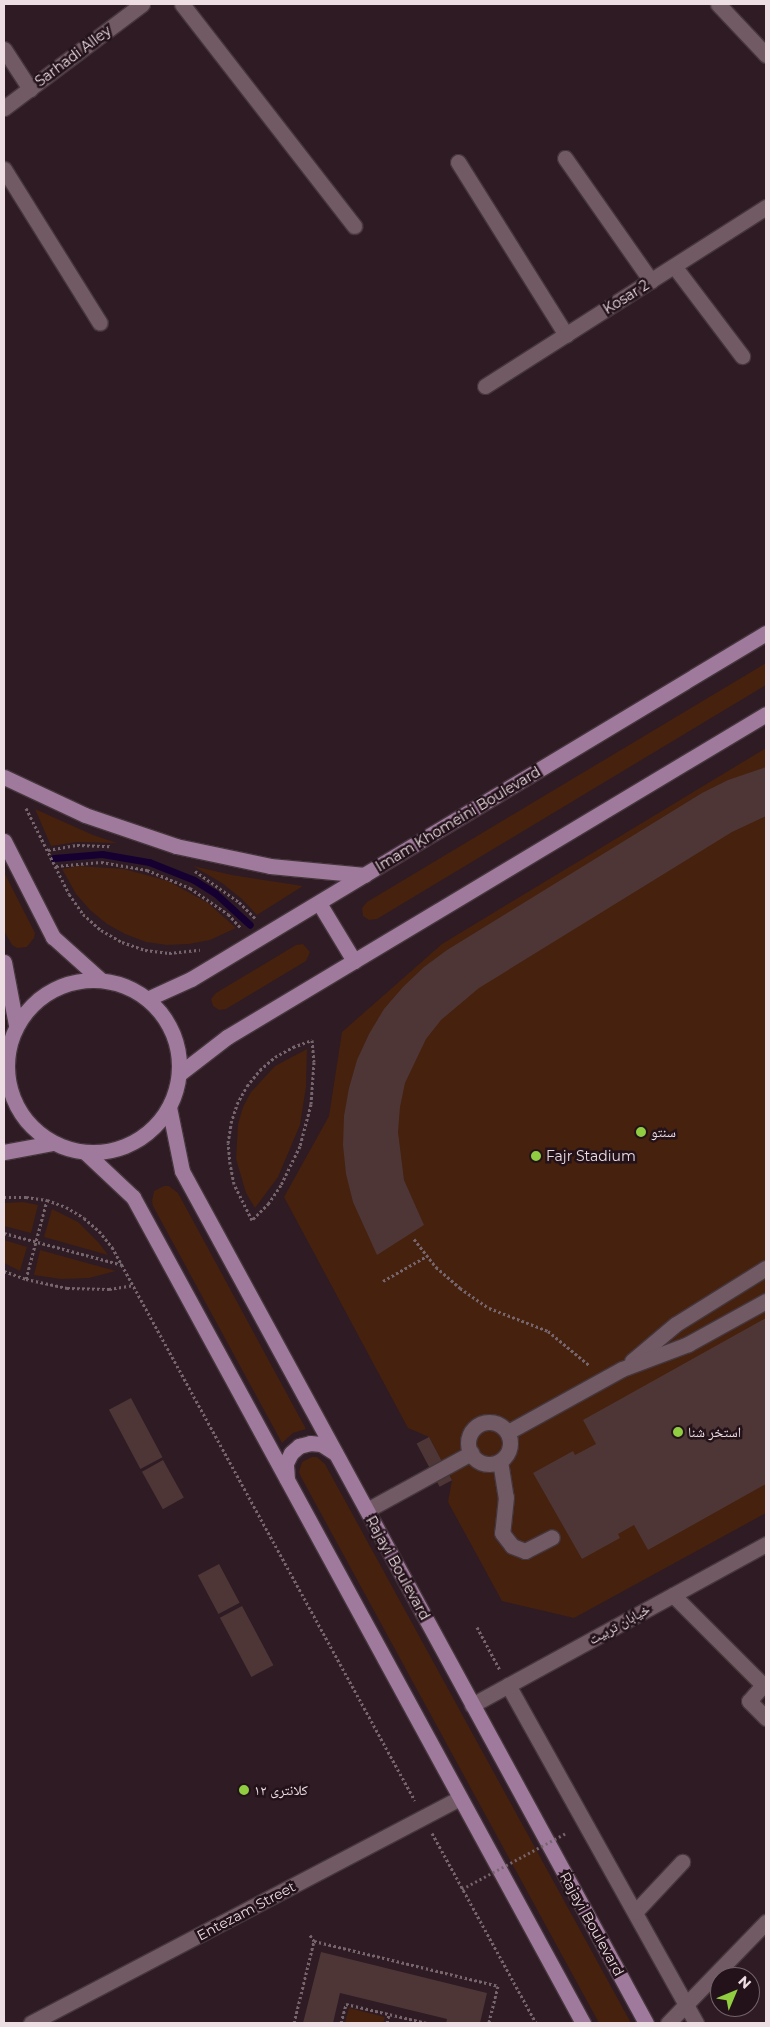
<!DOCTYPE html>
<html>
<head>
<meta charset="utf-8">
<style>
	body { margin:0 }
	#map { position:relative; width:770px; height:2027px; overflow:hidden; background:#2e1b24; font-family:Montserrat,"Noto Naskh Arabic",sans-serif }
	div>[style] { position:absolute }
	.green>* { inset:0; background:#45210e }
	.stream>* { height:7px; margin:-3.5px; padding:0 3.5px; transform-origin:3.5px; border-radius:3.5px; background:#160032 }
	.building>* { inset:0; background:#4d3635; transform-origin:0 0 }
	.path>* { height:3px; margin-top:-1.5px; transform-origin:0; background:repeating-linear-gradient(90deg,#76656c 0 2.5px,transparent 0 5px) }
	.roads { filter:drop-shadow(1px 0 #45363c) drop-shadow(-1px 0 #45363c) drop-shadow(0 1px #45363c) drop-shadow(0 -1px #45363c) }
	.minor>* { height:15px; margin:-7.5px; padding:0 7.5px; transform-origin:7.5px; border-radius:7.5px; background:#715a63 }
	.minor>.ring { margin:-7.5px; padding:0; box-sizing:content-box; background:none; border:15px solid #715a63; border-radius:50% }
	.major>* { height:15px; margin:-7.5px; padding:0 7.5px; transform-origin:7.5px; border-radius:7.5px; background:#a07a9d }
	.major>.ring { margin:-7.5px; padding:0; box-sizing:content-box; background:none; border:15px solid #a07a9d; border-radius:50% }
	.path-bridge>* { height:3px; margin-top:-1.5px; transform-origin:0; background:repeating-linear-gradient(90deg,#76656c 0 2.5px,transparent 0 5px) }
	.dots>* { width:14px; height:14px; translate:-50% -50%; box-sizing:border-box; border:2px solid #24121a; border-radius:50% }
	span { translate:-50% -50%; white-space:nowrap; text-align:center; line-height:1.15; -webkit-text-stroke:5px #24121a; paint-order:stroke }
	.street-label { font-size:14px; color:#ecdee3 }
	.poi-label { font-size:14px; color:#ecdee3 }
	.left { translate:0 -50%; text-align:left }
	.frame { position:absolute; inset:0; border:5px solid #ecdee3; pointer-events:none }
	.north { position:absolute; left:710px; top:1967px; width:50px; height:50px; box-sizing:border-box; background:#24121a; border:1px solid #74646a; border-radius:50%; rotate:45deg; font-size:14px; font-weight:700; line-height:20px; text-align:center; color:#ecdee3 }
	.north::after { content:''; display:block; margin:auto; width:18px; height:22px; background:#90cd40; clip-path:polygon(50% 0,100% 100%,50% 72%,0 100%) }
</style>
</head>
<body>
<div id="map">
	<div class="green">
		<div style="clip-path:polygon(766px 663px,766px 685px,377px 919px,369px 920px,363px 916px,362px 908px,367px 902px)"></div>
		<div style="clip-path:polygon(766px 748px,766px 1513px,574px 1618px,502px 1601px,448px 1502px,452px 1480px,429px 1437px,408px 1428px,284px 1197px,329px 1116px,342px 1032px,442px 944px)"></div>
		<div style="clip-path:polygon(35px 809px,93px 835px,117px 843px,77px 842px,51px 846px)"></div>
		<div style="clip-path:polygon(79px 866px,124px 869px,168px 881px,208px 903px,236px 928px,210px 940px,189px 944px,167px 945px,146px 942px,125px 934px,107px 924px,90px 910px,76px 894px,62px 869px)"></div>
		<div style="clip-path:polygon(193px 866px,232px 875px,303px 886px,257px 915px,242px 899px,222px 883px)"></div>
		<div style="clip-path:polygon(4px 872px,35px 933px,34px 938px,27px 947px,17px 948px,12px 945px,4px 931px)"></div>
		<div style="clip-path:polygon(303px 944px,310px 952px,306px 961px,226px 1009px,219px 1010px,213px 1006px,211px 999px,216px 993px,296px 945px)"></div>
		<div style="clip-path:polygon(307px 1049px,306px 1087px,300px 1125px,278px 1177px,255px 1208px,246px 1193px,236px 1159px,238px 1124px,243px 1107px,251px 1092px,275px 1066px)"></div>
		<div style="clip-path:polygon(164px 1186px,169px 1186px,178px 1193px,306px 1429px,293px 1433px,282px 1443px,153px 1206px,152px 1201px,154px 1191px)"></div>
		<div style="clip-path:polygon(23px 1202px,38px 1205px,31px 1233px,4px 1226px,4px 1203px)"></div>
		<div style="clip-path:polygon(52px 1209px,78px 1222px,99px 1243px,108px 1255px,44px 1237px)"></div>
		<div style="clip-path:polygon(4px 1240px,27px 1247px,20px 1271px,4px 1263px)"></div>
		<div style="clip-path:polygon(40px 1250px,116px 1271px,89px 1278px,61px 1279px,34px 1275px)"></div>
		<div style="clip-path:polygon(312px 1457px,317px 1457px,325px 1464px,631px 2023px,599px 2023px,301px 1477px,299px 1472px,302px 1462px)"></div>
		<div style="clip-path:polygon(349px 2008px,385px 2017px,383px 2023px,345px 2023px)"></div>
	</div>
	<div class="stream">
		<div style="left:54px;top:858px;width:48px;rotate:-4.8deg"></div>
		<div style="left:102px;top:854px;width:48px;rotate:9.7deg"></div>
		<div style="left:149px;top:862px;width:48px;rotate:21.8deg"></div>
		<div style="left:194px;top:880px;width:25px;rotate:32deg"></div>
		<div style="left:215px;top:893px;width:47px;rotate:42.4deg"></div>
	</div>
	<div class="building">
		<div style="clip-path:polygon(766px 767px,766px 816px,732px 832px,479px 988px,441px 1020px,426px 1039px,405px 1083px,400px 1107px,398px 1132px,404px 1180px,424px 1225px,377px 1255px,353px 1202px,346px 1174px,343px 1145px,344px 1116px,349px 1088px,357px 1060px,369px 1034px,384px 1009px,403px 987px,424px 967px,447px 950px,702px 793px,728px 780px)"></div>
		<div style="clip-path:polygon(766px 1318px,766px 1484px,648px 1550px,634px 1525px,618px 1534px,620px 1538px,582px 1559px,533px 1473px,573px 1451px,575px 1455px,596px 1444px,583px 1420px)"></div>
		<div style="left:131px;top:1398px;width:67px;height:25px;rotate:62deg"></div>
		<div style="left:429px;top:1437px;width:49px;height:14px;rotate:62deg"></div>
		<div style="left:163px;top:1460px;width:43px;height:24px;rotate:61deg"></div>
		<div style="left:219px;top:1564px;width:44px;height:24px;rotate:62deg"></div>
		<div style="left:242px;top:1606px;width:67px;height:25px;rotate:62deg"></div>
		<div style="clip-path:polygon(321px 1952px,487px 1993px,480px 2023px,446px 2023px,447px 2019px,340px 1993px,333px 2023px,303px 2023px)"></div>
	</div>
	<div class="path">
		<div style="left:26px;top:808px;width:96px;rotate:63.4deg"></div>
		<div style="left:69px;top:894px;width:24px;rotate:55deg"></div>
		<div style="left:83px;top:914px;width:24px;rotate:42deg"></div>
		<div style="left:101px;top:930px;width:24px;rotate:30deg"></div>
		<div style="left:122px;top:942px;width:24px;rotate:19deg"></div>
		<div style="left:145px;top:950px;width:24px;rotate:7deg"></div>
		<div style="left:169px;top:953px;width:31px;rotate:-6deg"></div>
		<div style="left:48px;top:850px;width:29px;rotate:-10deg"></div>
		<div style="left:77px;top:845px;width:33px;rotate:2deg"></div>
		<div style="left:56px;top:866px;width:45px;rotate:-5.1deg"></div>
		<div style="left:101px;top:862px;width:47px;rotate:9.9deg"></div>
		<div style="left:147px;top:870px;width:47px;rotate:22.7deg"></div>
		<div style="left:190px;top:888px;width:46px;rotate:34.4deg"></div>
		<div style="left:228px;top:914px;width:18px;rotate:47deg"></div>
		<div style="left:195px;top:871px;width:54px;rotate:35.2deg"></div>
		<div style="left:239px;top:902px;width:24px;rotate:45deg"></div>
		<div style="left:312px;top:1040px;width:22px;rotate:85deg"></div>
		<div style="left:314px;top:1062px;width:42px;rotate:94.1deg"></div>
		<div style="left:311px;top:1104px;width:43px;rotate:104.7deg"></div>
		<div style="left:300px;top:1146px;width:43px;rotate:116deg"></div>
		<div style="left:281px;top:1185px;width:22px;rotate:124deg"></div>
		<div style="left:269px;top:1203px;width:24px;rotate:135deg"></div>
		<div style="left:252px;top:1220px;width:40px;rotate:-116.6deg"></div>
		<div style="left:234px;top:1184px;width:20px;rotate:-101deg"></div>
		<div style="left:230px;top:1164px;width:21px;rotate:-95deg"></div>
		<div style="left:228px;top:1143px;width:20px;rotate:-81deg"></div>
		<div style="left:231px;top:1123px;width:20px;rotate:-72deg"></div>
		<div style="left:237px;top:1104px;width:21px;rotate:-61deg"></div>
		<div style="left:247px;top:1086px;width:21px;rotate:-51deg"></div>
		<div style="left:260px;top:1070px;width:20px;rotate:-41deg"></div>
		<div style="left:275px;top:1057px;width:21px;rotate:-29deg"></div>
		<div style="left:293px;top:1047px;width:20px;rotate:-20deg"></div>
		<div style="left:4px;top:1197px;width:22px"></div>
		<div style="left:26px;top:1197px;width:21px;rotate:8deg"></div>
		<div style="left:47px;top:1200px;width:20px;rotate:20deg"></div>
		<div style="left:66px;top:1207px;width:21px;rotate:31deg"></div>
		<div style="left:84px;top:1218px;width:20px;rotate:41deg"></div>
		<div style="left:99px;top:1231px;width:21px;rotate:51deg"></div>
		<div style="left:112px;top:1247px;width:631px;rotate:61.32deg"></div>
		<div style="left:4px;top:1233px;width:123px;rotate:15.1deg"></div>
		<div style="left:414px;top:1239px;width:36px;rotate:52deg"></div>
		<div style="left:436px;top:1267px;width:32px;rotate:41deg"></div>
		<div style="left:460px;top:1288px;width:35px;rotate:35deg"></div>
		<div style="left:489px;top:1308px;width:63px;rotate:21.3deg"></div>
		<div style="left:548px;top:1331px;width:53px;rotate:39.7deg"></div>
		<div style="left:4px;top:1271px;width:23px;rotate:20deg"></div>
		<div style="left:26px;top:1279px;width:42px;rotate:12.4deg"></div>
		<div style="left:67px;top:1288px;width:42px;rotate:1.4deg"></div>
		<div style="left:109px;top:1289px;width:24px;rotate:-9deg"></div>
		<div style="left:26px;top:1279px;width:82px;rotate:-75.1deg"></div>
		<div style="left:383px;top:1281px;width:51px;rotate:-29.6deg"></div>
		<div style="left:477px;top:1627px;width:49px;rotate:61.9deg"></div>
		<div style="left:432px;top:1833px;width:217px;rotate:61.3deg"></div>
		<div style="left:310px;top:1935px;width:7px;rotate:56deg"></div>
		<div style="left:314px;top:1941px;width:189px;rotate:13.7deg"></div>
		<div style="left:498px;top:1986px;width:38px;rotate:104deg"></div>
		<div style="left:294px;top:2023px;width:84px;rotate:-76.3deg"></div>
		<div style="left:341px;top:2023px;width:20px;rotate:-75deg"></div>
		<div style="left:346px;top:2004px;width:83px;rotate:13.2deg"></div>
		<div style="left:387px;top:2023px;width:9px;rotate:-77deg"></div>
	</div>
	<div class="roads">
		<div class="minor">
			<div style="left:182px;top:4px;width:281px;rotate:52.2deg"></div>
			<div style="left:718px;top:4px;width:70px;rotate:46.7deg"></div>
			<div style="left:4px;top:49px;width:48px;rotate:57deg"></div>
			<div style="left:4px;top:108px;width:173px;rotate:-37deg"></div>
			<div style="left:565px;top:158px;width:150px;rotate:55deg"></div>
			<div style="left:458px;top:162px;width:204px;rotate:58deg"></div>
			<div style="left:4px;top:169px;width:181px;rotate:58.1deg"></div>
			<div style="left:674px;top:266px;width:113px;rotate:52.9deg"></div>
			<div style="left:485px;top:386px;width:333px;rotate:-32.5deg"></div>
			<div style="left:632px;top:1361px;width:57px;rotate:-40.1deg"></div>
			<div style="left:676px;top:1324px;width:106px;rotate:-31.9deg"></div>
			<div class="ring" style="left:468px;top:1422px;width:27px;height:27px"></div>
			<div style="left:508px;top:1432px;width:130px;rotate:-28.9deg"></div>
			<div style="left:622px;top:1369px;width:71px;rotate:-20.7deg"></div>
			<div style="left:688px;top:1344px;width:89px;rotate:-28.9deg"></div>
			<div style="left:500px;top:1461px;width:36px;rotate:81deg"></div>
			<div style="left:506px;top:1497px;width:36px;rotate:96deg"></div>
			<div style="left:502px;top:1533px;width:16px;rotate:52deg"></div>
			<div style="left:512px;top:1546px;width:14px;rotate:21deg"></div>
			<div style="left:525px;top:1551px;width:30px;rotate:-27deg"></div>
			<div style="left:367px;top:1510px;width:119px;rotate:-28.7deg"></div>
			<div style="left:673px;top:1595px;width:127px;rotate:45deg"></div>
			<div style="left:763px;top:1685px;width:21px;rotate:131deg"></div>
			<div style="left:749px;top:1701px;width:24px;rotate:45deg"></div>
			<div style="left:508px;top:1685px;width:387px;rotate:60.9deg"></div>
			<div style="left:472px;top:1705px;width:335px;rotate:-28.7deg"></div>
			<div style="left:635px;top:1912px;width:69px;rotate:-46.8deg"></div>
			<div style="left:31px;top:2023px;width:484px;rotate:-27.7deg"></div>
			<div style="left:668px;top:2023px;width:141px;rotate:-45.9deg"></div>
		</div>
		<div class="major">
			<div style="left:4px;top:777px;width:89px;rotate:25.1deg"></div>
			<div style="left:85px;top:815px;width:96px;rotate:18.8deg"></div>
			<div style="left:176px;top:846px;width:96px;rotate:12deg"></div>
			<div style="left:270px;top:866px;width:95px;rotate:5.4deg"></div>
			<div style="left:4px;top:841px;width:108px;rotate:63deg"></div>
			<div style="left:53px;top:937px;width:64px;rotate:41.9deg"></div>
			<div style="left:319px;top:903px;width:68px;rotate:58.9deg"></div>
			<div style="left:4px;top:962px;width:64px;rotate:79.2deg"></div>
			<div class="ring" style="left:7px;top:980px;width:157px;height:157px"></div>
			<div style="left:147px;top:999px;width:48px;rotate:-24.4deg"></div>
			<div style="left:191px;top:979px;width:671px;rotate:-31.04deg"></div>
			<div style="left:179px;top:1074px;width:61px;rotate:-37.6deg"></div>
			<div style="left:227px;top:1037px;width:628px;rotate:-30.93deg"></div>
			<div style="left:169px;top:1107px;width:65px;rotate:78.5deg"></div>
			<div style="left:182px;top:1171px;width:970px;rotate:61.43deg"></div>
			<div style="left:4px;top:1152px;width:50px;rotate:-10.4deg"></div>
			<div style="left:85px;top:1152px;width:66px;rotate:43.2deg"></div>
			<div style="left:133px;top:1197px;width:941px;rotate:61.42deg"></div>
			<div style="left:287px;top:1479px;width:16px;rotate:-94deg"></div>
			<div style="left:286px;top:1463px;width:11px;rotate:-63deg"></div>
			<div style="left:291px;top:1453px;width:11px;rotate:-41deg"></div>
			<div style="left:299px;top:1446px;width:11px;rotate:-15deg"></div>
			<div style="left:310px;top:1443px;width:11px;rotate:5deg"></div>
			<div style="left:321px;top:1444px;width:17px;rotate:33deg"></div>
		</div>
	</div>
	<div class="path-bridge">
		<div style="left:462px;top:1889px;width:118px;rotate:-28.3deg"></div>
	</div>
	<div class="dots">
		<div style="left:641px;top:1132px;background:#90cd40"></div>
		<div style="left:536px;top:1156px;background:#90cd40"></div>
		<div style="left:678px;top:1432px;background:#90cd40"></div>
		<div style="left:244px;top:1790px;background:#90cd40"></div>
	</div>
	<div class="street-label">
		<span style="left:73px;top:56px;rotate:-37deg">Sarhadi Alley</span>
		<span style="left:626px;top:297px;rotate:-32deg">Kosar 2</span>
		<span style="left:458px;top:819px;rotate:-31deg">Imam Khomeini Boulevard</span>
		<span style="left:398px;top:1568px;rotate:61deg">Rajayi Boulevard</span>
		<span style="left:619px;top:1624px;rotate:-29deg">خیابان تربیت</span>
		<span style="left:246px;top:1911px;rotate:-28deg">Entezam Street</span>
		<span style="left:592px;top:1924px;rotate:61deg">Rajayi Boulevard</span>
	</div>
	<div class="poi-label">
		<span class="left" style="left:651px;top:1132px">سنتو</span>
		<span class="left" style="left:546px;top:1156px">Fajr Stadium</span>
		<span class="left" style="left:688px;top:1432px">استخر شنا</span>
		<span class="left" style="left:254px;top:1790px">کلانتری ۱۲</span>
	</div>
	<div class="frame"></div>
	<div class="north">N</div>
</div>
</body>
</html>
